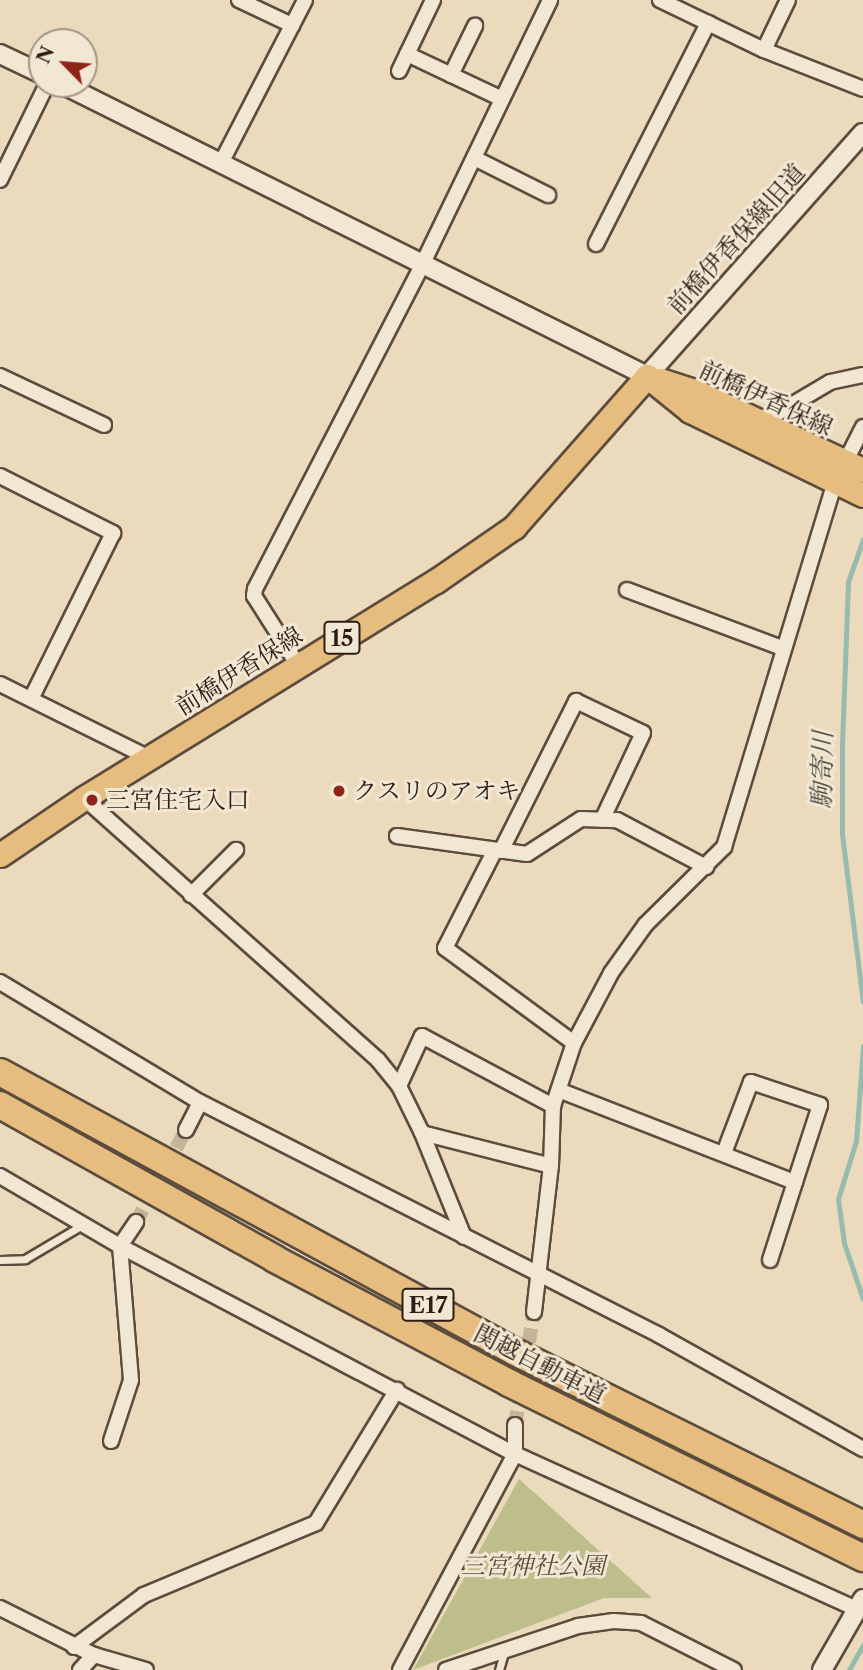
<!DOCTYPE html>
<html>
<head>
<meta charset="utf-8">
<style>
	body { margin:0 }
	#map { position:relative; width:863px; height:1670px; overflow:hidden; background:#ebdabb; font-family:"Libre Caslon Text","Noto Serif JP",serif }
	div>[style] { position:absolute }
	.green>* { inset:0; background:#bdbe8c }
	.stream>* { height:5px; margin:-2.5px; padding:0 2.5px; transform-origin:2.5px; border-radius:2.5px; background:#98bbb0 }
	.minor-tunnel>* { height:14px; margin-top:-7px; transform-origin:0; background:repeating-linear-gradient(90deg,#c5b49a 0 14px,transparent 0 21px) }
	.roads { filter:drop-shadow(2px 0 #5c4c3e) drop-shadow(-2px 0 #5c4c3e) drop-shadow(0 2px #5c4c3e) drop-shadow(0 -2px #5c4c3e) }
	.service>* { height:7px; margin:-3.5px; padding:0 3.5px; transform-origin:3.5px; border-radius:3.5px; background:#f2e7d3 }
	.minor>* { height:14px; margin:-7px; padding:0 7px; transform-origin:7px; border-radius:7px; background:#f2e7d3 }
	.tertiary>* { height:18px; margin:-9px; padding:0 9px; transform-origin:9px; border-radius:9px; background:#f2e7d3 }
	.primary>* { height:23px; margin:-11.5px; padding:0 11.5px; transform-origin:11.5px; border-radius:11.5px; background:#e6bd7e }
	.motorway>* { height:26px; margin:-13px; padding:0 13px; transform-origin:13px; border-radius:13px; background:#e6bd7e }
	.dots>* { width:19px; height:19px; translate:-50% -50%; box-sizing:border-box; border:4px solid #f2e7d3; border-radius:50% }
	span { translate:-50% -50%; white-space:nowrap; text-align:center; line-height:1.15; -webkit-text-stroke:6px #f2e7d3; paint-order:stroke }
	.shield-label span { padding:2px 5px; background:#f2e7d3; border:2px solid; border-radius:5px; -webkit-text-stroke-width:0 }
	.shield-label { font-size:23px; color:#2c1d14; font-weight:700 }
	.street-label { font-size:24px; color:#2c1d14 }
	.poi-label { font-size:24px; color:#2c1d14 }
	.left { translate:0 -50%; text-align:left }
	.park-label { font-size:24px; color:#584d38; font-style:italic }
	.water-label { font-size:26px; color:#4c4c43; font-style:italic }
	.north { position:absolute; left:28px; top:28px; width:70px; height:70px; box-sizing:border-box; background:#f2e7d3; border:2px solid #a39687; border-radius:50%; rotate:295deg; font-size:19px; font-weight:700; line-height:28px; text-align:center; color:#2c1d14 }
	.north::after { content:''; display:block; margin:auto; width:24px; height:32px; background:#8f2418; clip-path:polygon(50% 0,100% 100%,50% 72%,0 100%) }
</style>
</head>
<body>
<div id="map">
	<div class="green">
		<div style="clip-path:polygon(519px 1479px,652px 1598px,604px 1598px,413px 1670px)"></div>
	</div>
	<div class="stream">
		<div style="left:863px;top:539px;width:46px;rotate:109.2deg"></div>
		<div style="left:848px;top:582px;width:166px;rotate:92.1deg"></div>
		<div style="left:842px;top:748px;width:86px;rotate:90deg"></div>
		<div style="left:842px;top:834px;width:169px;rotate:82.9deg"></div>
		<div style="left:863px;top:1046px;width:95px;rotate:94.2deg"></div>
		<div style="left:856px;top:1141px;width:61px;rotate:107.2deg"></div>
		<div style="left:838px;top:1199px;width:44px;rotate:82.2deg"></div>
		<div style="left:844px;top:1243px;width:59px;rotate:71.3deg"></div>
		<div style="left:849px;top:1670px;width:29px;rotate:-61deg"></div>
	</div>
	<div class="minor-tunnel">
		<div style="left:136px;top:1222px;width:105px;rotate:-61.5deg"></div>
		<div style="left:515px;top:1425px;width:115px;rotate:-80.5deg"></div>
	</div>
	<div class="roads">
		<div class="service">
			<div style="left:0;top:1260px;width:25px;rotate:-2deg"></div>
			<div style="left:25px;top:1259px;width:69px;rotate:-30.7deg"></div>
			<div style="left:499px;top:1670px;width:19px;rotate:-74deg"></div>
		</div>
		<div class="minor">
			<div style="left:239px;top:0;width:59px;rotate:25.3deg"></div>
			<div style="left:660px;top:0;width:115px;rotate:25.7deg"></div>
			<div style="left:764px;top:50px;width:106px;rotate:21.5deg"></div>
			<div style="left:764px;top:50px;width:55px;rotate:-64.4deg"></div>
			<div style="left:407px;top:54px;width:105px;rotate:25.3deg"></div>
			<div style="left:399px;top:71px;width:79px;rotate:-64.4deg"></div>
			<div style="left:451px;top:75px;width:55px;rotate:-63.9deg"></div>
			<div style="left:474px;top:158px;width:83px;rotate:26.6deg"></div>
			<div style="left:221px;top:163px;width:183px;rotate:-62.7deg"></div>
			<div style="left:0;top:180px;width:107px;rotate:-63.9deg"></div>
			<div style="left:596px;top:244px;width:248px;rotate:-63.1deg"></div>
			<div style="left:0;top:376px;width:115px;rotate:25.2deg"></div>
			<div style="left:761px;top:423px;width:80px;rotate:-30.7deg"></div>
			<div style="left:830px;top:382px;width:34px;rotate:-12deg"></div>
			<div style="left:0;top:476px;width:127px;rotate:26.8deg"></div>
			<div style="left:113px;top:533px;width:185px;rotate:116.3deg"></div>
			<div style="left:627px;top:590px;width:165px;rotate:20.5deg"></div>
			<div style="left:298px;top:665px;width:82px;rotate:-122.5deg"></div>
			<div style="left:254px;top:596px;width:7px;rotate:-82deg"></div>
			<div style="left:255px;top:589px;width:367px;rotate:-62.7deg"></div>
			<div style="left:423px;top:263px;width:292px;rotate:-64.2deg"></div>
			<div style="left:0;top:684px;width:166px;rotate:26.4deg"></div>
			<div style="left:84px;top:798px;width:394px;rotate:41.7deg"></div>
			<div style="left:378px;top:1060px;width:33px;rotate:51deg"></div>
			<div style="left:399px;top:1086px;width:52px;rotate:63.9deg"></div>
			<div style="left:422px;top:1133px;width:112px;rotate:68deg"></div>
			<div style="left:397px;top:836px;width:131px;rotate:7.9deg"></div>
			<div style="left:527px;top:854px;width:64px;rotate:-32.9deg"></div>
			<div style="left:581px;top:819px;width:36px;rotate:2deg"></div>
			<div style="left:617px;top:820px;width:101px;rotate:27.8deg"></div>
			<div style="left:495px;top:850px;width:110px;rotate:117deg"></div>
			<div style="left:445px;top:948px;width:160px;rotate:36.4deg"></div>
			<div style="left:501px;top:851px;width:168px;rotate:-63.4deg"></div>
			<div style="left:576px;top:701px;width:74px;rotate:25.5deg"></div>
			<div style="left:643px;top:733px;width:96px;rotate:115.2deg"></div>
			<div style="left:191px;top:895px;width:64px;rotate:-45deg"></div>
			<div style="left:0;top:982px;width:233px;rotate:31deg"></div>
			<div style="left:200px;top:1102px;width:515px;rotate:26.91deg"></div>
			<div style="left:659px;top:1335px;width:234px;rotate:29.2deg"></div>
			<div style="left:399px;top:1086px;width:55px;rotate:-65.3deg"></div>
			<div style="left:422px;top:1036px;width:149px;rotate:28.1deg"></div>
			<div style="left:561px;top:1091px;width:251px;rotate:21.3deg"></div>
			<div style="left:795px;top:1182px;width:81px;rotate:-72deg"></div>
			<div style="left:820px;top:1105px;width:73px;rotate:-161.6deg"></div>
			<div style="left:751px;top:1082px;width:76px;rotate:110.8deg"></div>
			<div style="left:186px;top:1130px;width:31px;rotate:-63deg"></div>
			<div style="left:422px;top:1133px;width:133px;rotate:14.3deg"></div>
			<div style="left:0;top:1176px;width:139px;rotate:30.3deg"></div>
			<div style="left:120px;top:1246px;width:446px;rotate:27.8deg"></div>
			<div style="left:515px;top:1454px;width:375px;rotate:24.4deg"></div>
			<div style="left:770px;top:1260px;width:82px;rotate:-72.2deg"></div>
			<div style="left:534px;top:1312px;width:147px;rotate:-83.4deg"></div>
			<div style="left:551px;top:1166px;width:60px;rotate:-88.1deg"></div>
			<div style="left:553px;top:1106px;width:66px;rotate:-71.6deg"></div>
			<div style="left:574px;top:1043px;width:79px;rotate:-62.1deg"></div>
			<div style="left:611px;top:973px;width:60px;rotate:-54.5deg"></div>
			<div style="left:646px;top:924px;width:110px;rotate:-44.6deg"></div>
			<div style="left:724px;top:847px;width:379px;rotate:-73.1deg"></div>
			<div style="left:834px;top:484px;width:64px;rotate:-63deg"></div>
			<div style="left:111px;top:1441px;width:64px;rotate:-71.8deg"></div>
			<div style="left:131px;top:1380px;width:134px;rotate:-94.7deg"></div>
			<div style="left:120px;top:1246px;width:29px;rotate:-56deg"></div>
			<div style="left:0;top:1608px;width:105px;rotate:26.6deg"></div>
			<div style="left:94px;top:1655px;width:54px;rotate:16.1deg"></div>
			<div style="left:74px;top:1647px;width:87px;rotate:-36.6deg"></div>
			<div style="left:144px;top:1595px;width:186px;rotate:-22.7deg"></div>
			<div style="left:316px;top:1523px;width:156px;rotate:-58.7deg"></div>
			<div style="left:80px;top:1670px;width:21px;rotate:-47deg"></div>
			<div style="left:400px;top:1670px;width:245px;rotate:-62deg"></div>
			<div style="left:515px;top:1454px;width:29px;rotate:-90deg"></div>
			<div style="left:446px;top:1670px;width:139px;rotate:-18.4deg"></div>
			<div style="left:578px;top:1626px;width:36px;rotate:-8deg"></div>
			<div style="left:614px;top:1621px;width:27px;rotate:4deg"></div>
			<div style="left:641px;top:1623px;width:104px;rotate:26.8deg"></div>
		</div>
		<div class="tertiary">
			<div style="left:0;top:54px;width:47px;rotate:25.5deg"></div>
			<div style="left:62px;top:84px;width:654px;rotate:26.53deg"></div>
			<div style="left:647px;top:376px;width:325px;rotate:-48.4deg"></div>
			<div style="left:822px;top:1670px;width:82px;rotate:-60deg"></div>
		</div>
		<div class="primary">
			<div style="left:647px;top:376px;width:55px;rotate:39.1deg"></div>
			<div style="left:690px;top:411px;width:192px;rotate:25.9deg"></div>
			<div style="left:660px;top:380px;width:39px;rotate:18deg"></div>
			<div style="left:697px;top:392px;width:183px;rotate:25.2deg"></div>
			<div style="left:0;top:855px;width:102px;rotate:-34.2deg"></div>
			<div style="left:84px;top:798px;width:414px;rotate:-31.7deg"></div>
			<div style="left:436px;top:581px;width:95px;rotate:-34.7deg"></div>
			<div style="left:514px;top:527px;width:201px;rotate:-48.6deg"></div>
		</div>
		<div class="motorway">
			<div style="left:0;top:1072px;width:586px;rotate:28.53deg"></div>
			<div style="left:515px;top:1352px;width:389px;rotate:26.4deg"></div>
			<div style="left:0;top:1105px;width:315px;rotate:29.2deg"></div>
			<div style="left:275px;top:1259px;width:265px;rotate:27.9deg"></div>
			<div style="left:509px;top:1383px;width:395px;rotate:26.3deg"></div>
		</div>
	</div>
	<div class="dots">
		<div style="left:339px;top:791px;background:#8f2418"></div>
		<div style="left:92px;top:800px;background:#8f2418"></div>
	</div>
	<div class="shield-label">
		<span style="left:342px;top:638px">15</span>
		<span style="left:428px;top:1305px">E17</span>
	</div>
	<div class="street-label">
		<span style="left:736px;top:239px;rotate:-48deg">前橋伊香保線旧道</span>
		<span style="left:766px;top:398px;rotate:25deg">前橋伊香保線</span>
		<span style="left:239px;top:671px;rotate:-32deg">前橋伊香保線</span>
		<span style="left:540px;top:1364px;rotate:27deg">関越自動車道</span>
	</div>
	<div class="poi-label">
		<span class="left" style="left:353px;top:791px">クスリのアオキ</span>
		<span class="left" style="left:106px;top:800px">三宮住宅入口</span>
	</div>
	<div class="park-label">
		<span style="left:533px;top:1566px">三宮神社公園</span>
	</div>
	<div class="water-label">
		<span style="left:823px;top:770px;rotate:-89deg">駒寄川</span>
	</div>
	<div class="north">N</div>
</div>
</body>
</html>
